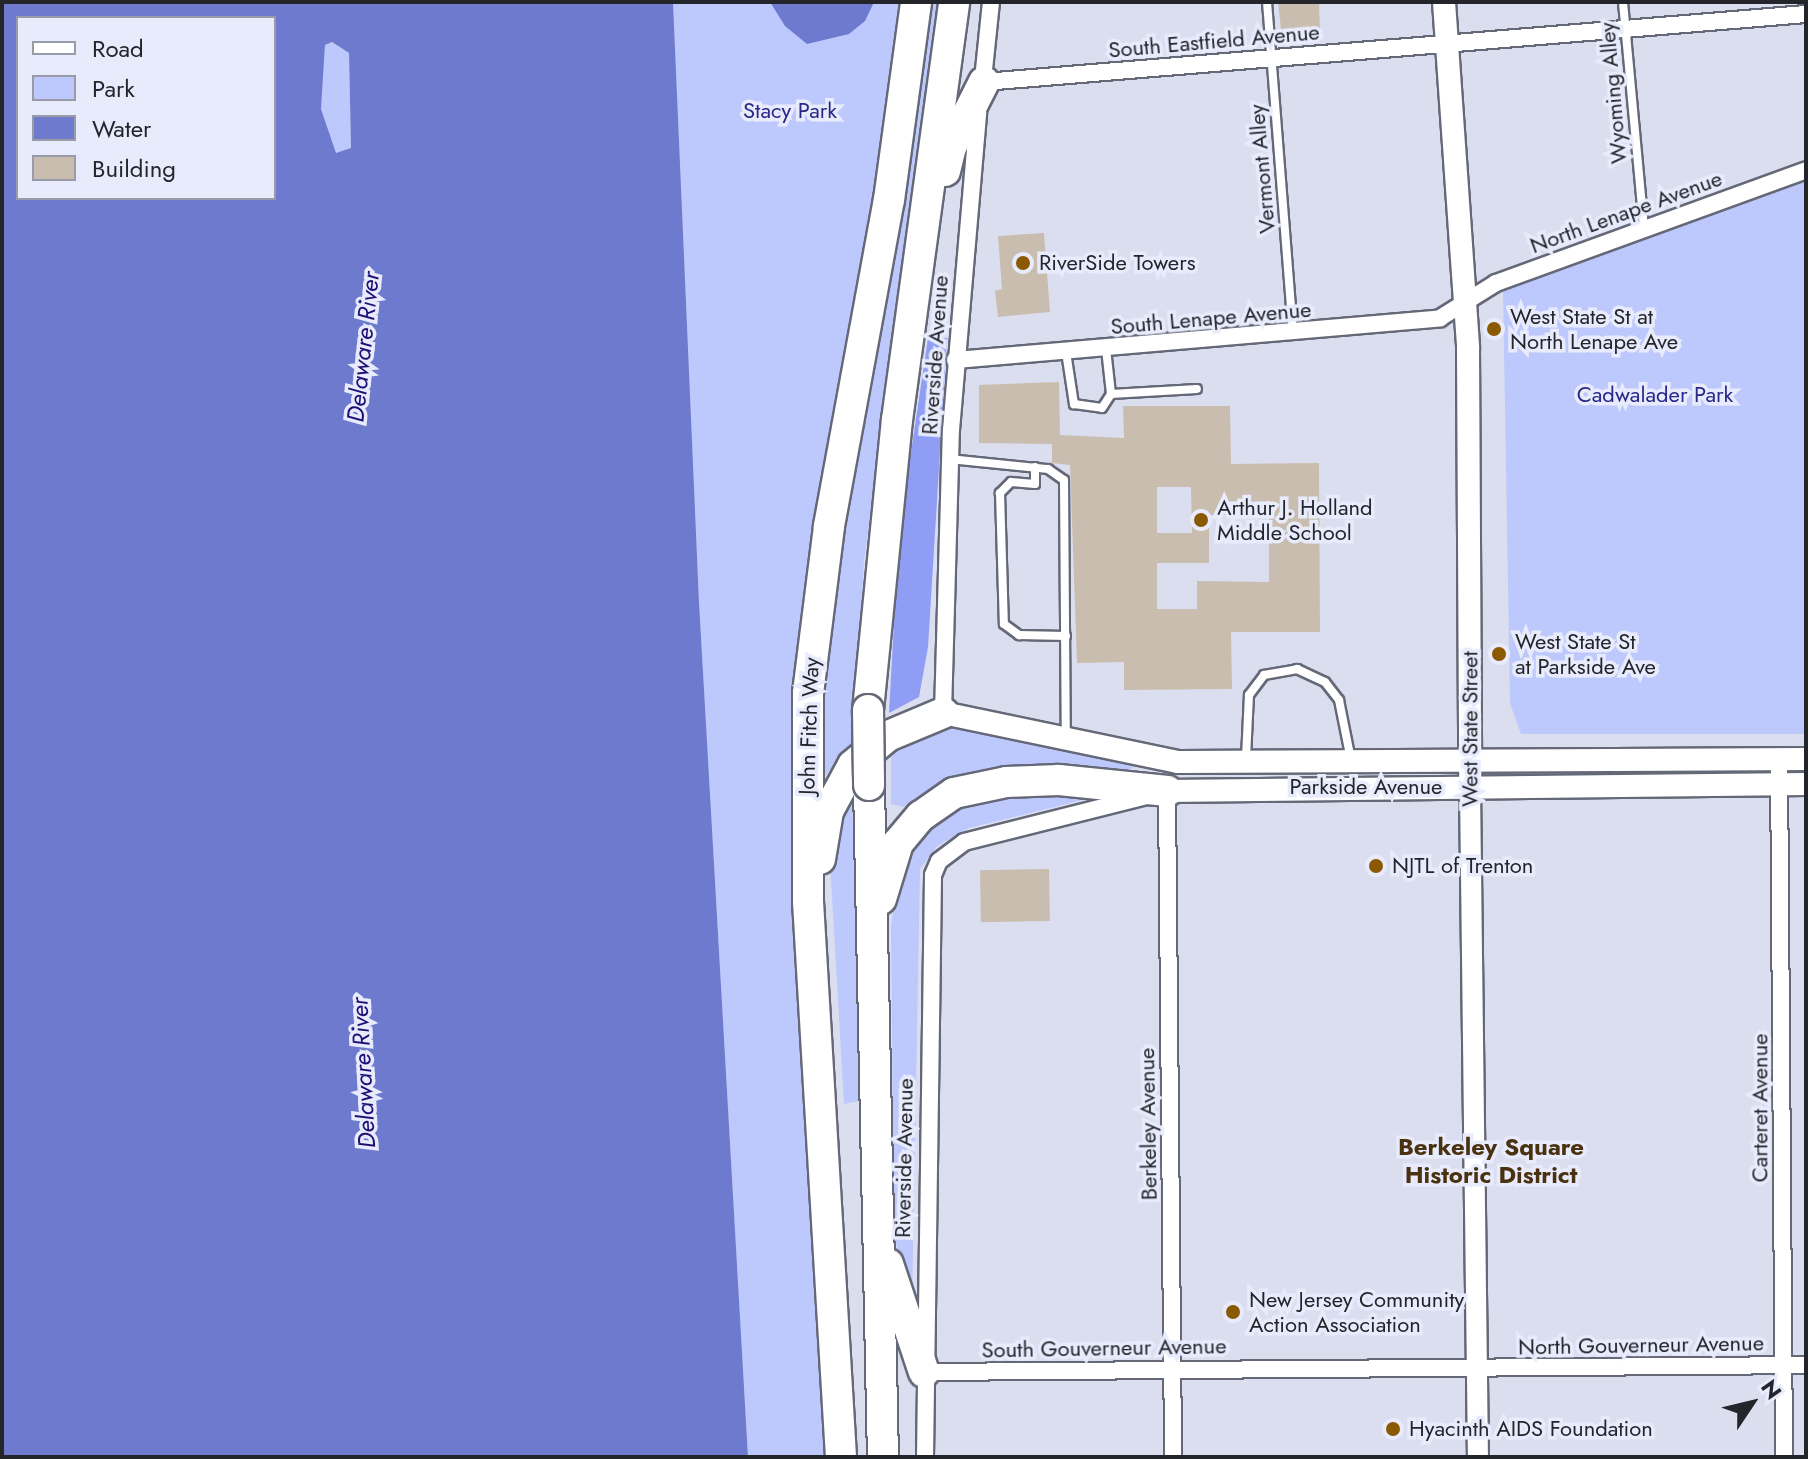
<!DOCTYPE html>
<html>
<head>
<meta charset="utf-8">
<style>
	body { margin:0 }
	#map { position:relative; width:1808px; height:1459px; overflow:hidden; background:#dbdeef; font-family:Jost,sans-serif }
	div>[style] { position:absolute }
	.green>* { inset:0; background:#bdc8fc }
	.forest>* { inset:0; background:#8f9df4 }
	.water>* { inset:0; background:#6e7acd }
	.building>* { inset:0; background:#c9bdaf; transform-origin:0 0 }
	.roads { filter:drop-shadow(2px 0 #656877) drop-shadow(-2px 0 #656877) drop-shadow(0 2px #656877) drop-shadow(0 -2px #656877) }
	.service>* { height:8px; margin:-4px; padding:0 4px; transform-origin:4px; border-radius:4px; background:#fff }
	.minor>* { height:16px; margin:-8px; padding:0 8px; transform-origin:8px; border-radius:8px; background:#fff }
	.tertiary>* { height:20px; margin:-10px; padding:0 10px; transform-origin:10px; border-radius:10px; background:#fff }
	.secondary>* { height:22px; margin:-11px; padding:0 11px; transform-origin:11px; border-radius:11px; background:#fff }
	.motorway>* { height:30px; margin:-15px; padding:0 15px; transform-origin:15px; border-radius:15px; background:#fff }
	.bridges { filter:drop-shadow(2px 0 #656877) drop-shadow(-2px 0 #656877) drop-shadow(0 2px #656877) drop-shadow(0 -2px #656877) }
	.motorway-bridge>* { height:30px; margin:-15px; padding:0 15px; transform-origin:15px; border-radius:15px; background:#fff }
	.dots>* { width:22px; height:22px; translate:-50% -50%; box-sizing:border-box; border:4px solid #e8ebfc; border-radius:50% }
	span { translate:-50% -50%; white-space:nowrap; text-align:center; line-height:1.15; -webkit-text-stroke:7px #e8ebfc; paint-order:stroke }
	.street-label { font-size:22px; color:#23252b }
	.park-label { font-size:22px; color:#2a2789 }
	.poi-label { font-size:22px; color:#23252b }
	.left { translate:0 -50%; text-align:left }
	.water-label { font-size:24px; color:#1d0f74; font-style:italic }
	.neighbourhood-label { font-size:24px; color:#4a310f; font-weight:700 }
	.frame { position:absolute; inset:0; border:4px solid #23252b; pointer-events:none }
	.legend { position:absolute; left:16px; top:16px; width:260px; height:184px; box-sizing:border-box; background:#e8ebfc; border:2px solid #999ca8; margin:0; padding:10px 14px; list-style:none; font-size:24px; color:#23252b }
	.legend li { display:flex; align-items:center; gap:16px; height:40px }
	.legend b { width:40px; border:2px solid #999ca8 }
	.north { position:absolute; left:1712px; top:1363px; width:80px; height:80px; -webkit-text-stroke:6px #e8ebfc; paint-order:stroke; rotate:55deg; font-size:22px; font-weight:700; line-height:32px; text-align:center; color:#23252b }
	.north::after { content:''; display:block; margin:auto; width:28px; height:36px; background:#23252b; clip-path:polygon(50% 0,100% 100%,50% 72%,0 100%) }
</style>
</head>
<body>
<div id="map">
	<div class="green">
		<div style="clip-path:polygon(673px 2px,916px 2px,808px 693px,841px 1457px,748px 1457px,699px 602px)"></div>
		<div style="clip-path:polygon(931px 2px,941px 2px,864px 561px,854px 740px,821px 781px,827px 649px,840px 547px,902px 209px)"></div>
		<div style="clip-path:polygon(332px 42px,349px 53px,351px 148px,336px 154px,321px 109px,325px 45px)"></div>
		<div style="clip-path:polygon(1806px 179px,1806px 734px,1521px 734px,1510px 703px,1503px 289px)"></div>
		<div style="clip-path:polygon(946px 724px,1003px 730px,1134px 767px,1127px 771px,1013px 768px,967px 773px,903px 807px,891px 804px,891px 745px)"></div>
		<div style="clip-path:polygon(852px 783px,859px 1101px,844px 1104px,829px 844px)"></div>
		<div style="clip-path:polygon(1018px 788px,1119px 791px,969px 828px,937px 846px,920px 869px,912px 1309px,894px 1235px,891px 925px,901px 865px,925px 828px,958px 802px)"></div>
	</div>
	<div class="forest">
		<div style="clip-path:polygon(928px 338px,947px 338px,928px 647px,919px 697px,889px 713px,899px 533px)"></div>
	</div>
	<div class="water">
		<div style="clip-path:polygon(evenodd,2px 2px,673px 2px,699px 602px,748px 1457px,2px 1457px,2px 2px,18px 18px,274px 18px,274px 198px,18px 198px,18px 18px,2px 2px,332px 42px,349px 53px,351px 148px,336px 153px,321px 109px,325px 45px,332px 42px)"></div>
		<div style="clip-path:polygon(770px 2px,874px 2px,865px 21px,849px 34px,807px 44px,785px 26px)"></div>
	</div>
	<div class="building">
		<div style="clip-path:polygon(1278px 2px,1319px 2px,1320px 33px,1282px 38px)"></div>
		<div style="clip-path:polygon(1044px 233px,1050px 312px,998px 317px,995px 291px,1002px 289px,998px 236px)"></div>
		<div style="clip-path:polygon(evenodd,1059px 382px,1060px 435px,1124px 438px,1123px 406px,1230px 406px,1231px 464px,1319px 463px,1320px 632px,1231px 632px,1232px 689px,1124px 690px,1124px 662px,1077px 663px,1070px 465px,1052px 463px,1052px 444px,979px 443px,979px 385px,1059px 382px,1157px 487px,1191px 487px,1192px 533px,1157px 533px,1157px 487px,1059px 382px,1209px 515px,1269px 515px,1269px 582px,1197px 581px,1197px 609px,1157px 609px,1157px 563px,1209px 563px,1209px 515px)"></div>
		<div style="left:1049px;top:869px;width:52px;height:69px;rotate:89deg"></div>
	</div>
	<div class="roads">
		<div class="service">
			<div style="left:1267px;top:2px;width:331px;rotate:85.5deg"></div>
			<div style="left:1623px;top:2px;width:228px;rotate:84.7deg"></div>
			<div style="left:1066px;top:352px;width:53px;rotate:81.3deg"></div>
			<div style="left:1074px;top:404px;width:28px;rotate:8deg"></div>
			<div style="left:1102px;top:408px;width:17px;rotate:-57deg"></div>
			<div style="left:1111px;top:394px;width:45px;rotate:-96.3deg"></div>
			<div style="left:1111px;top:394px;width:86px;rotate:-3.3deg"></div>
			<div style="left:949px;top:459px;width:100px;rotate:5.8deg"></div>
			<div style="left:1048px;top:469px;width:19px;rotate:35deg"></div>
			<div style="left:1064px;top:480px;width:257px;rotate:89.6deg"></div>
			<div style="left:1035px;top:467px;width:17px;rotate:90deg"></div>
			<div style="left:1035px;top:484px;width:24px;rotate:-175deg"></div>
			<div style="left:1011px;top:482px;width:16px;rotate:135deg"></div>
			<div style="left:1000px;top:493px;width:131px;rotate:88.3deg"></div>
			<div style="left:1004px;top:624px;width:19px;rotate:36deg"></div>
			<div style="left:1019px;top:635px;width:47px;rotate:1.2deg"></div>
			<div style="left:1246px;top:758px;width:63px;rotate:-87.3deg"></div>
			<div style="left:1249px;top:695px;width:25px;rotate:-53deg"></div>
			<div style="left:1264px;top:675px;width:34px;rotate:-10deg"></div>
			<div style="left:1297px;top:669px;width:31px;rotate:25deg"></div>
			<div style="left:1325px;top:682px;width:23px;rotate:52deg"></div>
			<div style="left:1339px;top:700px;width:61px;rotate:78.7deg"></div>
		</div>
		<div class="minor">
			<div style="left:984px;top:82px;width:825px;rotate:-4.73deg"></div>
			<div style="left:982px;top:89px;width:87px;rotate:-84.1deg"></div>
			<div style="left:955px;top:360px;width:487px;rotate:-4.9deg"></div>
			<div style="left:1440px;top:318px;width:66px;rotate:-32deg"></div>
			<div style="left:1496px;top:283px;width:330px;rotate:-20deg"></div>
			<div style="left:943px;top:713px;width:283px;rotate:-88.4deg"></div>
			<div style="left:951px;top:430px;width:319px;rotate:-85.1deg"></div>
			<div style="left:1779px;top:759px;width:698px;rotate:89.59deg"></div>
			<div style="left:924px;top:1372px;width:882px;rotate:-0.45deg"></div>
			<div style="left:925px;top:1457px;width:582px;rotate:-89.21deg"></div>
			<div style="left:933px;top:875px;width:15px;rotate:-67deg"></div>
			<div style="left:939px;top:861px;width:31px;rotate:-37deg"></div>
			<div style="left:964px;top:842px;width:209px;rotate:-14.1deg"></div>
			<div style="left:1167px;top:791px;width:666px;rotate:89.48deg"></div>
		</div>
		<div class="tertiary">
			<div style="left:1470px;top:787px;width:670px;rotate:89.32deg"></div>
		</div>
		<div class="secondary">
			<div style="left:1444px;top:2px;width:347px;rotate:86deg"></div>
			<div style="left:1468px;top:348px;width:439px;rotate:89.7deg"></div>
			<div style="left:943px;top:713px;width:240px;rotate:11.8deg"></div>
			<div style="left:1178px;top:762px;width:628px;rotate:-0.27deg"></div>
			<div style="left:1167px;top:791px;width:639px;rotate:-0.63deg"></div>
		</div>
		<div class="motorway">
			<div style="left:945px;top:171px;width:25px;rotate:-76deg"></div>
			<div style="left:951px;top:147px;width:73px;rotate:-63.1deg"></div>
			<div style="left:868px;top:710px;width:291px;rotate:-84.3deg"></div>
			<div style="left:897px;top:420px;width:422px;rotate:-82.2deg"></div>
			<div style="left:869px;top:785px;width:672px;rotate:88.81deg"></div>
			<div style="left:820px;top:859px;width:49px;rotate:-80.5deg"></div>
			<div style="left:828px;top:811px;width:52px;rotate:-61.5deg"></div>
			<div style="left:853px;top:765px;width:45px;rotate:-39.6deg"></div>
			<div style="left:888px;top:736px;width:60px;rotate:-22.7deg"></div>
			<div style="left:881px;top:899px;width:59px;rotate:-73.1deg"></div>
			<div style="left:898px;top:843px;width:35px;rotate:-50deg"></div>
			<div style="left:921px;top:816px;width:40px;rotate:-34.9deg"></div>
			<div style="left:954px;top:793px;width:53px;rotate:-11.9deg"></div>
			<div style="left:1006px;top:782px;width:53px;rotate:-2.2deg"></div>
			<div style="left:1059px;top:780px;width:109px;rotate:5.8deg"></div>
			<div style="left:888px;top:1264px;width:114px;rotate:71.6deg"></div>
			<div style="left:841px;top:1457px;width:557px;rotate:-93.4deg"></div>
			<div style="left:808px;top:901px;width:208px;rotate:-90deg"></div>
			<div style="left:808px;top:693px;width:168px;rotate:-82.8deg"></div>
			<div style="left:829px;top:526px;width:331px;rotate:-79.6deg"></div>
			<div style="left:889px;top:200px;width:200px;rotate:-82.2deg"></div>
		</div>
	</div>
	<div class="bridges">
		<div class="motorway-bridge">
			<div style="left:868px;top:710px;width:75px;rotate:89.2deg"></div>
		</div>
	</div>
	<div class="dots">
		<div style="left:1023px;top:263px;background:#8b5902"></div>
		<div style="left:1494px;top:329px;background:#8b5902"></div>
		<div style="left:1201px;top:520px;background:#8b5902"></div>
		<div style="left:1499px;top:654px;background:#8b5902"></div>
		<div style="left:1376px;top:866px;background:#8b5902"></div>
		<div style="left:1233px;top:1312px;background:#8b5902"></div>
		<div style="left:1393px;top:1429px;background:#8b5902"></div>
	</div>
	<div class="street-label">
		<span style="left:1214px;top:41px;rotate:-5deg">South Eastfield Avenue</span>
		<span style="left:1613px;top:93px;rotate:-95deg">Wyoming Alley</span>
		<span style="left:1262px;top:169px;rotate:-95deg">Vermont Alley</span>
		<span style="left:1626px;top:212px;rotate:-20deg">North Lenape Avenue</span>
		<span style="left:1211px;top:318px;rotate:-5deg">South Lenape Avenue</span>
		<span style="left:935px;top:355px;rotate:-86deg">Riverside Avenue</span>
		<span style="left:809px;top:726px;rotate:-88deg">John Fitch Way</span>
		<span style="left:1470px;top:729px;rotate:-90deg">West State Street</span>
		<span style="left:1366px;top:787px">Parkside Avenue</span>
		<span style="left:1760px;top:1108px;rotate:-90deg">Carteret Avenue</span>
		<span style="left:1148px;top:1124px;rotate:-91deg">Berkeley Avenue</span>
		<span style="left:904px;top:1158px;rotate:-89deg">Riverside Avenue</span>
		<span style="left:1641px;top:1345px;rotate:-1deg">North Gouverneur Avenue</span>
		<span style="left:1104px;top:1348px;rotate:-1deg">South Gouverneur Avenue</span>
	</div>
	<div class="park-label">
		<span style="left:790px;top:111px">Stacy Park</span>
		<span style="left:1655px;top:395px">Cadwalader Park</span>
	</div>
	<div class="poi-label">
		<span class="left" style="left:1039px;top:263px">RiverSide Towers</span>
		<span class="left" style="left:1510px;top:329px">West State St at<br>North Lenape Ave</span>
		<span class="left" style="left:1217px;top:520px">Arthur J. Holland<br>Middle School</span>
		<span class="left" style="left:1515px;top:654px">West State St<br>at Parkside Ave</span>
		<span class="left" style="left:1392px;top:866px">NJTL of Trenton</span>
		<span class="left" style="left:1249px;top:1312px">New Jersey Community<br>Action Association</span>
		<span class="left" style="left:1409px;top:1429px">Hyacinth AIDS Foundation</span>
	</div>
	<div class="water-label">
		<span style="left:363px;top:347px;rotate:-84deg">Delaware River</span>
		<span style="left:363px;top:1073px;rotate:-93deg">Delaware River</span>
	</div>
	<div class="neighbourhood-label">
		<span style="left:1491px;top:1161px">Berkeley Square<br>Historic District</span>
	</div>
	<div class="frame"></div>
	<ul class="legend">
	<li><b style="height:10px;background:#fff"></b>Road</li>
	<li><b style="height:22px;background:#bdc8fc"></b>Park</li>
	<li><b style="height:22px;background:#6e7acd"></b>Water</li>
	<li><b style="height:22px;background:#c9bdaf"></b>Building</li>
	</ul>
	<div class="north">N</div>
</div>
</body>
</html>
